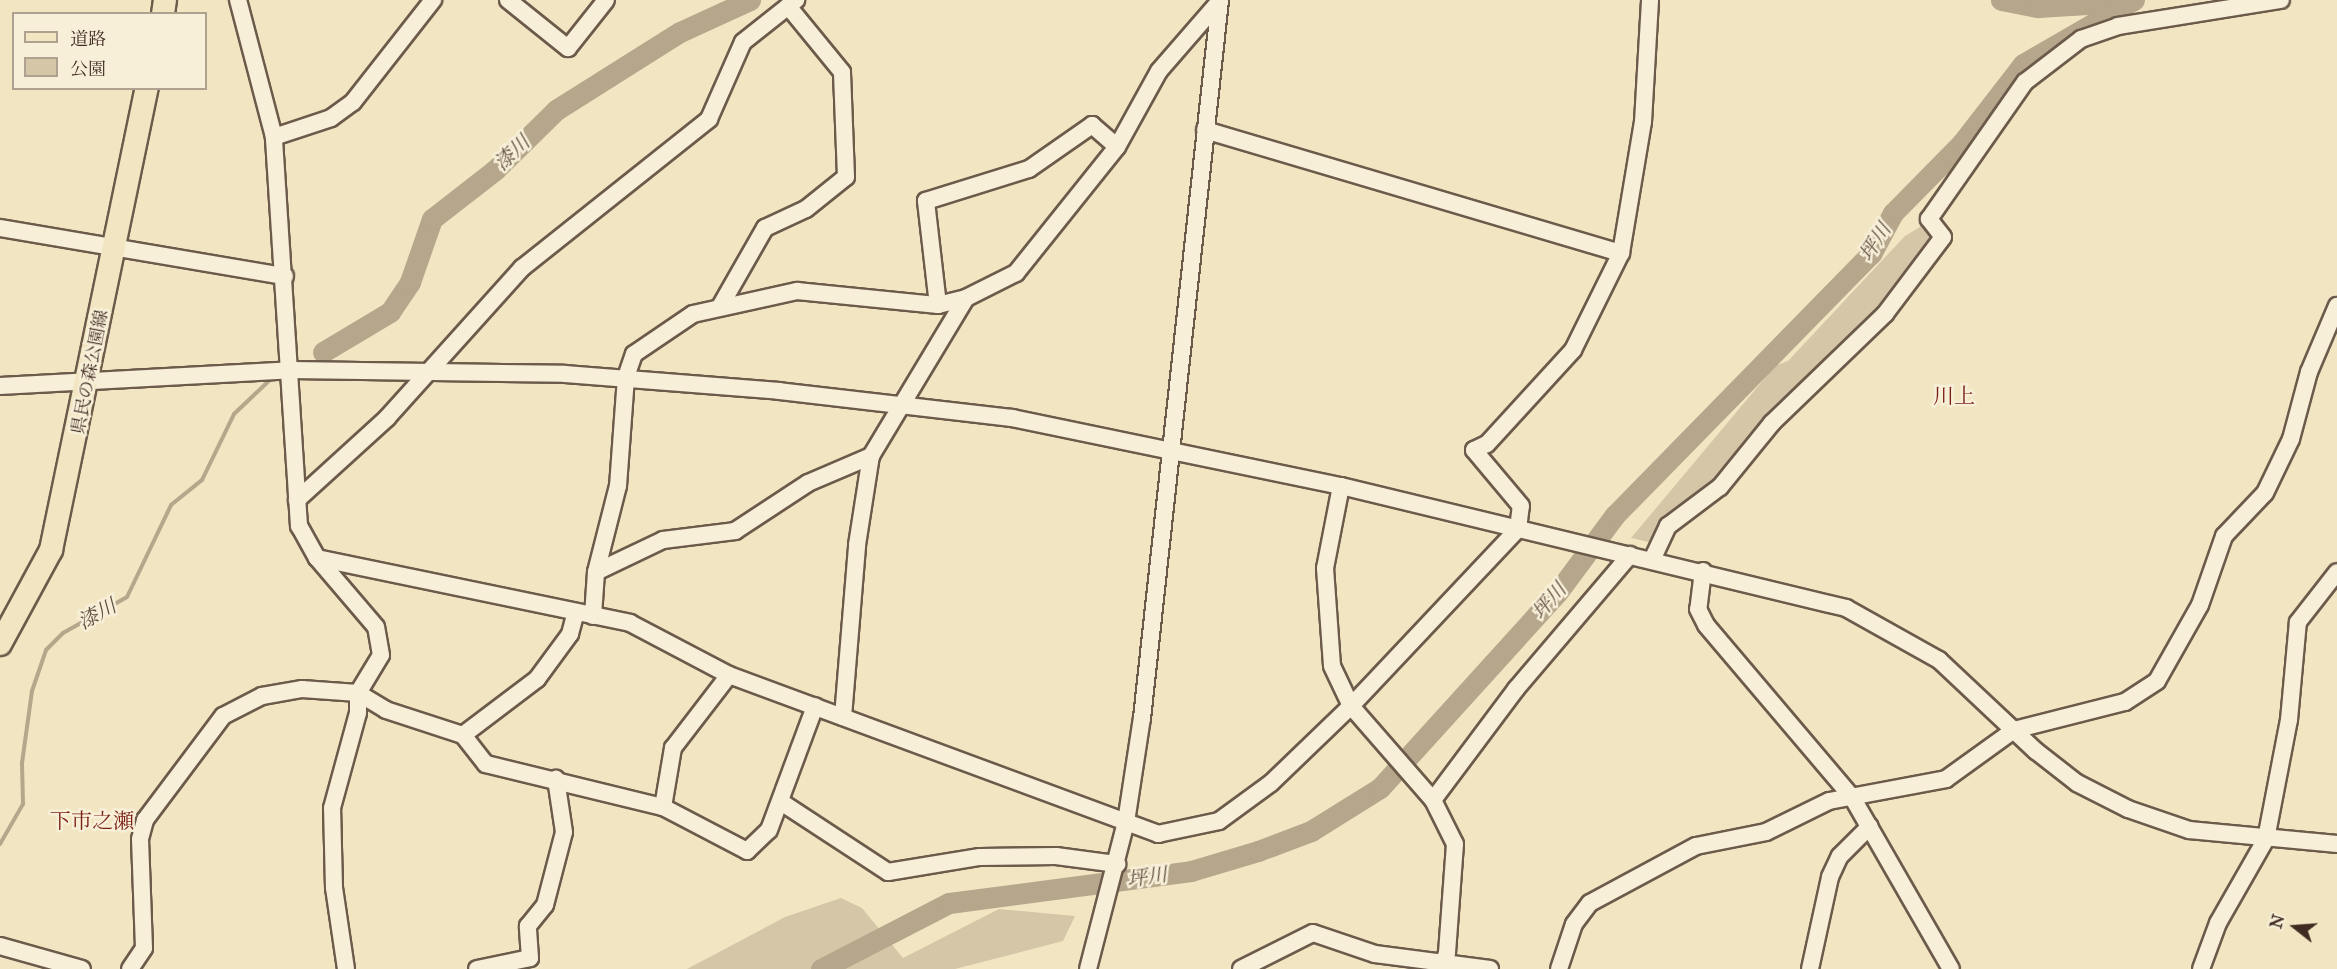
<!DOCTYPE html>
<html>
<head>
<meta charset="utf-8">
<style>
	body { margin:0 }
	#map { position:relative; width:2337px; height:969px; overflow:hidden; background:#f2e6c2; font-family:"IM FELL Great Primer","Noto Serif JP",serif }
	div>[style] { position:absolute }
	.green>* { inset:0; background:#d4c6a7 }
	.stream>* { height:4px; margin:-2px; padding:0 2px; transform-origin:2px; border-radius:2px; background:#b5a68c }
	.river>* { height:21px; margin:-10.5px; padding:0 10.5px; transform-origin:10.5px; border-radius:10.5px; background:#b5a68c }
	.roads { filter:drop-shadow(2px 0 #6c5a4b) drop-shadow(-2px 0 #6c5a4b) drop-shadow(0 2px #6c5a4b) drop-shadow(0 -2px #6c5a4b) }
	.minor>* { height:16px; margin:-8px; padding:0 8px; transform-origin:8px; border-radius:8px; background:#f7efd7 }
	.major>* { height:22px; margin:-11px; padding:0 11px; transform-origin:11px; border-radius:11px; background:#f2e6c2 }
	span { translate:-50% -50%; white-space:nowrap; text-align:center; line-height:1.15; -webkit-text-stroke:5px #f7efd7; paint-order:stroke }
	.street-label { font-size:18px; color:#402b23 }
	.water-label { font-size:20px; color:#635042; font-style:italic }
	.quarter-label { font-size:21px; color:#7a1f14 }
	.legend { position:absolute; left:12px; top:12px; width:195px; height:78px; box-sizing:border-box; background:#f7efd7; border:2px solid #aea18f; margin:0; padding:8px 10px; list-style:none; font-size:18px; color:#402b23 }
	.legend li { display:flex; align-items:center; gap:12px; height:30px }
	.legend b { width:30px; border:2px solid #aea18f }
	.north { position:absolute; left:2265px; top:897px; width:60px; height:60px; -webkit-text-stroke:4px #f7efd7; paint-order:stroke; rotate:287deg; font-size:16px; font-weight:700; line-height:24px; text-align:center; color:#402b23 }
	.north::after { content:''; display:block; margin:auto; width:21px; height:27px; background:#402b23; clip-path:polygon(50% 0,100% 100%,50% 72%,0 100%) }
</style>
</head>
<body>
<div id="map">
	<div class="green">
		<div style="clip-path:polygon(1925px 224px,1938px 240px,1882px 314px,1653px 543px,1631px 538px,1775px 366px,1788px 361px,1905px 236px)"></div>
		<div style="clip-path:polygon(841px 898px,862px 908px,903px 958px,999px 909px,1075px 916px,1063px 941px,955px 969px,687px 969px,785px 917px)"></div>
	</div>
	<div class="stream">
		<div style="left:0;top:844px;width:46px;rotate:-60.1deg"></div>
		<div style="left:23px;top:804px;width:41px;rotate:-91.4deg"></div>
		<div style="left:22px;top:763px;width:73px;rotate:-82.1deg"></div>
		<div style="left:32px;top:691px;width:43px;rotate:-71.1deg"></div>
		<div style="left:46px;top:650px;width:24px;rotate:-45deg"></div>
		<div style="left:63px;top:633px;width:73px;rotate:-29.4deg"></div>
		<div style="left:127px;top:597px;width:102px;rotate:-64.4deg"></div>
		<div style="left:171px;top:505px;width:40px;rotate:-39deg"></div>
		<div style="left:202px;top:480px;width:73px;rotate:-64.1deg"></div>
		<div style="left:234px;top:414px;width:52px;rotate:-43.5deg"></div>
	</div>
	<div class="river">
		<div style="left:2001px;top:0;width:38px;rotate:11deg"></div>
		<div style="left:2038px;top:7px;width:82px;rotate:-3.5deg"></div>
		<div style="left:323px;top:352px;width:78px;rotate:-30.8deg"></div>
		<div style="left:390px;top:312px;width:36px;rotate:-56deg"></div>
		<div style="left:410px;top:282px;width:67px;rotate:-70.8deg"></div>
		<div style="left:432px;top:219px;width:80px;rotate:-37.9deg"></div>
		<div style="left:495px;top:170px;width:86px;rotate:-44.5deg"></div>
		<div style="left:556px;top:110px;width:146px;rotate:-32.2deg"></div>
		<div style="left:680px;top:32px;width:77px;rotate:-24.6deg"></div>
		<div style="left:821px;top:969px;width:144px;rotate:-27.3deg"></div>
		<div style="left:949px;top:903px;width:244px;rotate:-7.5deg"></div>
		<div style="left:1191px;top:871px;width:70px;rotate:-16.6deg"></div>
		<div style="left:1258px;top:851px;width:57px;rotate:-20.7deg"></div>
		<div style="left:1311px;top:831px;width:81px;rotate:-31.9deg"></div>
		<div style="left:1380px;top:788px;width:263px;rotate:-47.8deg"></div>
		<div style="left:1557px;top:593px;width:97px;rotate:-53.4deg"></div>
		<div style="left:1615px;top:515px;width:366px;rotate:-45.6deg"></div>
		<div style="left:1871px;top:254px;width:47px;rotate:-61.8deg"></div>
		<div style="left:1893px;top:213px;width:98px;rotate:-45.4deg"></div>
		<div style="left:1962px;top:143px;width:100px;rotate:-52.3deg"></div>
		<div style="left:2023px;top:64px;width:128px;rotate:-30deg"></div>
	</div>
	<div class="roads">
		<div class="minor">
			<div style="left:508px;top:0;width:77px;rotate:38.7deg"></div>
			<div style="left:568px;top:48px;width:61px;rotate:-51.6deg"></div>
			<div style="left:1205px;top:130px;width:434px;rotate:16.5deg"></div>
			<div style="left:274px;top:137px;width:60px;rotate:-18.4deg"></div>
			<div style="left:331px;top:118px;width:27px;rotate:-36deg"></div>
			<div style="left:353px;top:102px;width:130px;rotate:-51.9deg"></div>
			<div style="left:0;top:228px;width:289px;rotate:9.6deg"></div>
			<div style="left:721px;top:305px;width:89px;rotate:-60.3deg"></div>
			<div style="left:765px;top:228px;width:45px;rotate:-24.9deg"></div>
			<div style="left:806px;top:209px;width:51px;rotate:-38.7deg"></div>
			<div style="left:846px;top:177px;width:105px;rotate:-92.2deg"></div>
			<div style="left:842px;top:72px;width:85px;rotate:-129.3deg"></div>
			<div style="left:938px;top:305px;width:105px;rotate:-96.6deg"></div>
			<div style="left:926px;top:201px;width:108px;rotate:-17.3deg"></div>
			<div style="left:1029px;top:169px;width:77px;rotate:-34.9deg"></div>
			<div style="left:1092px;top:125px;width:33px;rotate:41deg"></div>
			<div style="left:0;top:386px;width:291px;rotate:-3.1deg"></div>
			<div style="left:291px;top:370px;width:274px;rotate:0.8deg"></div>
			<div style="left:565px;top:374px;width:215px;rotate:4.5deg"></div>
			<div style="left:779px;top:391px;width:235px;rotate:6.6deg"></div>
			<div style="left:1012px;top:418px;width:336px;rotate:11.7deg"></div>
			<div style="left:1341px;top:486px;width:520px;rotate:13.58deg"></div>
			<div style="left:1846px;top:608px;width:107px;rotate:29.2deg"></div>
			<div style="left:1939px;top:660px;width:133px;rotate:43.2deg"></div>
			<div style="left:2036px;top:751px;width:52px;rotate:38deg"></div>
			<div style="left:2077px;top:783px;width:57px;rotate:27deg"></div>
			<div style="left:2128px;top:809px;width:65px;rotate:19deg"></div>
			<div style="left:2189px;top:830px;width:149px;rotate:5.4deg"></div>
			<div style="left:1341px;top:486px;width:84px;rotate:101deg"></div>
			<div style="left:1325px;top:568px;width:98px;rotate:85.9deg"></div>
			<div style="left:1332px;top:666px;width:44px;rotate:64.6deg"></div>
			<div style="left:1351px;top:706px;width:125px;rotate:48.9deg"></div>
			<div style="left:1433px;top:800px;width:49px;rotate:63.4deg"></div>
			<div style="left:1455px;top:844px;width:109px;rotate:94.2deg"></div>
			<div style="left:1447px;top:953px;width:17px;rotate:111deg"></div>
			<div style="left:297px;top:500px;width:122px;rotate:-42.3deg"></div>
			<div style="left:387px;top:418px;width:202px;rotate:-48deg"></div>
			<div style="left:522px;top:268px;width:239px;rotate:-38.5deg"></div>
			<div style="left:709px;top:119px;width:84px;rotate:-66.2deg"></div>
			<div style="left:743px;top:42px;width:68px;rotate:-38.4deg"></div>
			<div style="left:317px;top:558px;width:320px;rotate:11.7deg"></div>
			<div style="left:630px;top:623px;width:112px;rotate:27.7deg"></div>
			<div style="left:729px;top:675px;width:458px;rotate:20.3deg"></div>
			<div style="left:1158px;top:834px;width:62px;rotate:-12deg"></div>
			<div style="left:1219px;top:821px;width:64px;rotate:-36.2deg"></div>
			<div style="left:1271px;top:783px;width:111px;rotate:-43.9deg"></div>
			<div style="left:1351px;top:706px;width:243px;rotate:-46.7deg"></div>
			<div style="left:1518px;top:529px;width:23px;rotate:-83deg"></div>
			<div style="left:1521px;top:506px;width:73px;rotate:-130deg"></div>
			<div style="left:1474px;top:450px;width:14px;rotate:-25deg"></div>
			<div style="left:1487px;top:444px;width:127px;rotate:-47.5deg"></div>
			<div style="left:1573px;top:350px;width:108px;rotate:-63.7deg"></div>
			<div style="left:1621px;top:253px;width:133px;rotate:-80.5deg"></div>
			<div style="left:1643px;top:122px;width:122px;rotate:-86.7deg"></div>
			<div style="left:1652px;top:560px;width:38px;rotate:-65deg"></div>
			<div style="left:1668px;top:526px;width:65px;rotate:-36.9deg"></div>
			<div style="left:1720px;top:487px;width:82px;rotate:-50.9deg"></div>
			<div style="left:1772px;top:423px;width:157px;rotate:-44deg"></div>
			<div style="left:1885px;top:314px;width:96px;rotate:-53deg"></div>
			<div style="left:1943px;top:237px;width:23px;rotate:-128deg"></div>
			<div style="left:1929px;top:219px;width:167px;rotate:-55deg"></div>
			<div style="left:2025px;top:82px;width:71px;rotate:-37.5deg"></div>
			<div style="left:2081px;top:39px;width:39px;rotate:-19deg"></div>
			<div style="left:2118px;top:26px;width:165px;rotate:-9.1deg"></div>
			<div style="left:1703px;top:571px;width:38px;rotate:97deg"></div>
			<div style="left:1698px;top:609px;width:18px;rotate:63deg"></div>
			<div style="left:1706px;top:625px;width:226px;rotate:49.7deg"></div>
			<div style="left:1852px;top:797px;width:198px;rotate:60.1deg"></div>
			<div style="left:596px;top:572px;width:74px;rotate:-25.5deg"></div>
			<div style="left:663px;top:540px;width:73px;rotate:-7.1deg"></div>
			<div style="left:735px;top:531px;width:87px;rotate:-33.3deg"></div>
			<div style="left:808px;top:483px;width:69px;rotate:-23.2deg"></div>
			<div style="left:593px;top:616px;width:44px;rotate:-86.1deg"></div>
			<div style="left:596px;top:572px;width:89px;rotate:-75.7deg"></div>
			<div style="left:618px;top:486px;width:109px;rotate:-85.8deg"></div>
			<div style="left:626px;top:377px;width:24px;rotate:-71deg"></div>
			<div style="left:634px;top:354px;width:71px;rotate:-34.1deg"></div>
			<div style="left:693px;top:314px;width:107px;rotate:-12.5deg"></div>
			<div style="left:797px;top:291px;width:142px;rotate:5.7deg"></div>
			<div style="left:938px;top:305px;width:29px;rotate:-14deg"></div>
			<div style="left:843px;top:717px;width:173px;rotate:-85.3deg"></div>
			<div style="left:857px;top:545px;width:90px;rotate:-81.1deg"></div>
			<div style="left:871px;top:456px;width:184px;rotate:-59deg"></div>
			<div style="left:966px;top:298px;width:56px;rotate:-26.6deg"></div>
			<div style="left:1016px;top:273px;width:161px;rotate:-51.3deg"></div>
			<div style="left:1117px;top:147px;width:87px;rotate:-61.1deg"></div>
			<div style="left:1159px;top:71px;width:91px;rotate:-49deg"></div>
			<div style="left:463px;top:735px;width:93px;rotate:-37.1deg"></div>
			<div style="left:537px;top:679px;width:56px;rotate:-53.7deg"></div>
			<div style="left:570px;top:634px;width:20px;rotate:-75deg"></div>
			<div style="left:1433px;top:800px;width:139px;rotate:-53.2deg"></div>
			<div style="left:1516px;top:689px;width:176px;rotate:-49.6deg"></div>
			<div style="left:781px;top:802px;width:128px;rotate:33.2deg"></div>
			<div style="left:888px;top:872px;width:93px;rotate:-9.3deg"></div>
			<div style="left:980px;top:857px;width:76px;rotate:-0.8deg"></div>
			<div style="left:1056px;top:856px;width:62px;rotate:7.5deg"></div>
			<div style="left:663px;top:807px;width:60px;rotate:-80.4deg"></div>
			<div style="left:673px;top:748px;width:92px;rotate:-52.5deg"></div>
			<div style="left:0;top:946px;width:85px;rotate:15.7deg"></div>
			<div style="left:130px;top:969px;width:25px;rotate:-56deg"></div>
			<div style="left:144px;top:948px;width:109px;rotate:-92.1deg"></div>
			<div style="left:140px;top:839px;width:20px;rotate:-75deg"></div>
			<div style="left:145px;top:820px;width:130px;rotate:-53.1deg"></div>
			<div style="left:223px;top:716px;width:44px;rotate:-27.1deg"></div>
			<div style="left:262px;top:696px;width:41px;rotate:-9.9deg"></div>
			<div style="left:302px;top:689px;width:56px;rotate:4.1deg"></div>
			<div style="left:358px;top:693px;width:44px;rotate:-58.8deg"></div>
			<div style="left:381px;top:655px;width:28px;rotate:-100deg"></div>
			<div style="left:376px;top:627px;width:91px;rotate:-130.5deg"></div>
			<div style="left:317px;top:558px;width:37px;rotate:-119deg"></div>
			<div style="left:299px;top:526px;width:390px;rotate:-93.7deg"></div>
			<div style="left:274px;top:137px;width:142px;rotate:-104.7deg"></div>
			<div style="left:346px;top:969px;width:82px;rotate:-98.4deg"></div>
			<div style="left:334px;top:888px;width:80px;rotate:-91.4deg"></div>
			<div style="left:332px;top:808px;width:98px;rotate:-74.7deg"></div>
			<div style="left:358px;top:713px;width:20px;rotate:-90deg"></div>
			<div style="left:358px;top:693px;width:33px;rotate:31deg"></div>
			<div style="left:386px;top:710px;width:81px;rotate:18deg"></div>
			<div style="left:463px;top:735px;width:37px;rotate:52deg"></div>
			<div style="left:486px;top:764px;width:182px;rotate:13.7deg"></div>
			<div style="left:663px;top:807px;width:95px;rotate:27.6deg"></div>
			<div style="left:747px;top:851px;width:30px;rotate:-44deg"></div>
			<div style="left:769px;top:830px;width:132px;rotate:-69.6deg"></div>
			<div style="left:477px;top:969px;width:54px;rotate:-11.7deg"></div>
			<div style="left:530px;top:958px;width:32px;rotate:-94deg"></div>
			<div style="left:528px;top:926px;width:27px;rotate:-51deg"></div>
			<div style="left:545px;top:905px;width:75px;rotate:-75.4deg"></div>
			<div style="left:564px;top:832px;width:54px;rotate:-98.6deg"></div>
			<div style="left:1088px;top:969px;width:152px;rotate:-75.5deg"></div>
			<div style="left:1126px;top:822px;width:105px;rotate:-81.3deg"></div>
			<div style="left:1142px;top:718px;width:722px;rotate:-83.8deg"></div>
			<div style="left:1241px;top:969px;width:80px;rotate:-26.6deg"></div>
			<div style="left:1313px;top:933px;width:65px;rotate:18.7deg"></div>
			<div style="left:1375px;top:954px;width:116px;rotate:7.4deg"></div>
			<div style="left:1559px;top:969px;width:47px;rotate:-71.6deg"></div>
			<div style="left:1574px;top:924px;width:26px;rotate:-53deg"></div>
			<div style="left:1590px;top:903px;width:120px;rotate:-28.3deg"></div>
			<div style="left:1696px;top:846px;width:71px;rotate:-11.3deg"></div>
			<div style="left:1766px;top:832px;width:70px;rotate:-26.2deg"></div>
			<div style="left:1829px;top:801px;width:119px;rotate:-10.6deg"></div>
			<div style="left:1946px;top:779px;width:84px;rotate:-35.8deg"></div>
			<div style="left:2014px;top:730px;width:114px;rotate:-14.2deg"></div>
			<div style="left:2125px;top:702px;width:38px;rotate:-33deg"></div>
			<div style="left:2157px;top:681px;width:87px;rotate:-60.5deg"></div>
			<div style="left:2200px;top:605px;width:73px;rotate:-70.8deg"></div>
			<div style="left:2224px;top:536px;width:59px;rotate:-46.4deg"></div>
			<div style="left:2265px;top:493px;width:60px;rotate:-64.3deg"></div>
			<div style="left:2291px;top:439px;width:69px;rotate:-75deg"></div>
			<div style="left:2309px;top:372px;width:72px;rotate:-67deg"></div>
			<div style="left:1810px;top:969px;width:94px;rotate:-77.7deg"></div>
			<div style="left:1830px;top:877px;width:23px;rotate:-65deg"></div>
			<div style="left:1840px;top:856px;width:42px;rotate:-45deg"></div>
			<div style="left:2201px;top:969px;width:49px;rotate:-69.7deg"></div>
			<div style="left:2218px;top:923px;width:97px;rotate:-60.3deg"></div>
			<div style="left:2266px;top:839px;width:121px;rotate:-79.1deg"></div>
			<div style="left:2289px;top:720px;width:98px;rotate:-84.8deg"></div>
			<div style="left:2298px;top:622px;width:63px;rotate:-52deg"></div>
		</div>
		<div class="major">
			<div style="left:163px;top:14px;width:14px;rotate:-82deg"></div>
			<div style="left:0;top:644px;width:107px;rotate:-61.5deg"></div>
			<div style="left:51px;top:550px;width:472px;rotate:-78.3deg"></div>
		</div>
	</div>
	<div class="street-label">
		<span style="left:90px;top:372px;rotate:-79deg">県民の森公園線</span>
	</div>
	<div class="water-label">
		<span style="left:512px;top:153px;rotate:-44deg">漆川</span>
		<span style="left:1875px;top:242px;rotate:-57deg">坪川</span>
		<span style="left:1549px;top:601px;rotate:-49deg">坪川</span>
		<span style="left:97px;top:614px;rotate:-29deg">漆川</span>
		<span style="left:1147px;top:877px;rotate:-8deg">坪川</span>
	</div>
	<div class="quarter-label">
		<span style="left:1954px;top:396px">川上</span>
		<span style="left:92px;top:821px">下市之瀬</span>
	</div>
	<ul class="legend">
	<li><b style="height:8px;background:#f2e6c2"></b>道路</li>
	<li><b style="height:16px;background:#d4c6a7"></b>公園</li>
	</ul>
	<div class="north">N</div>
</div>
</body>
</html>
